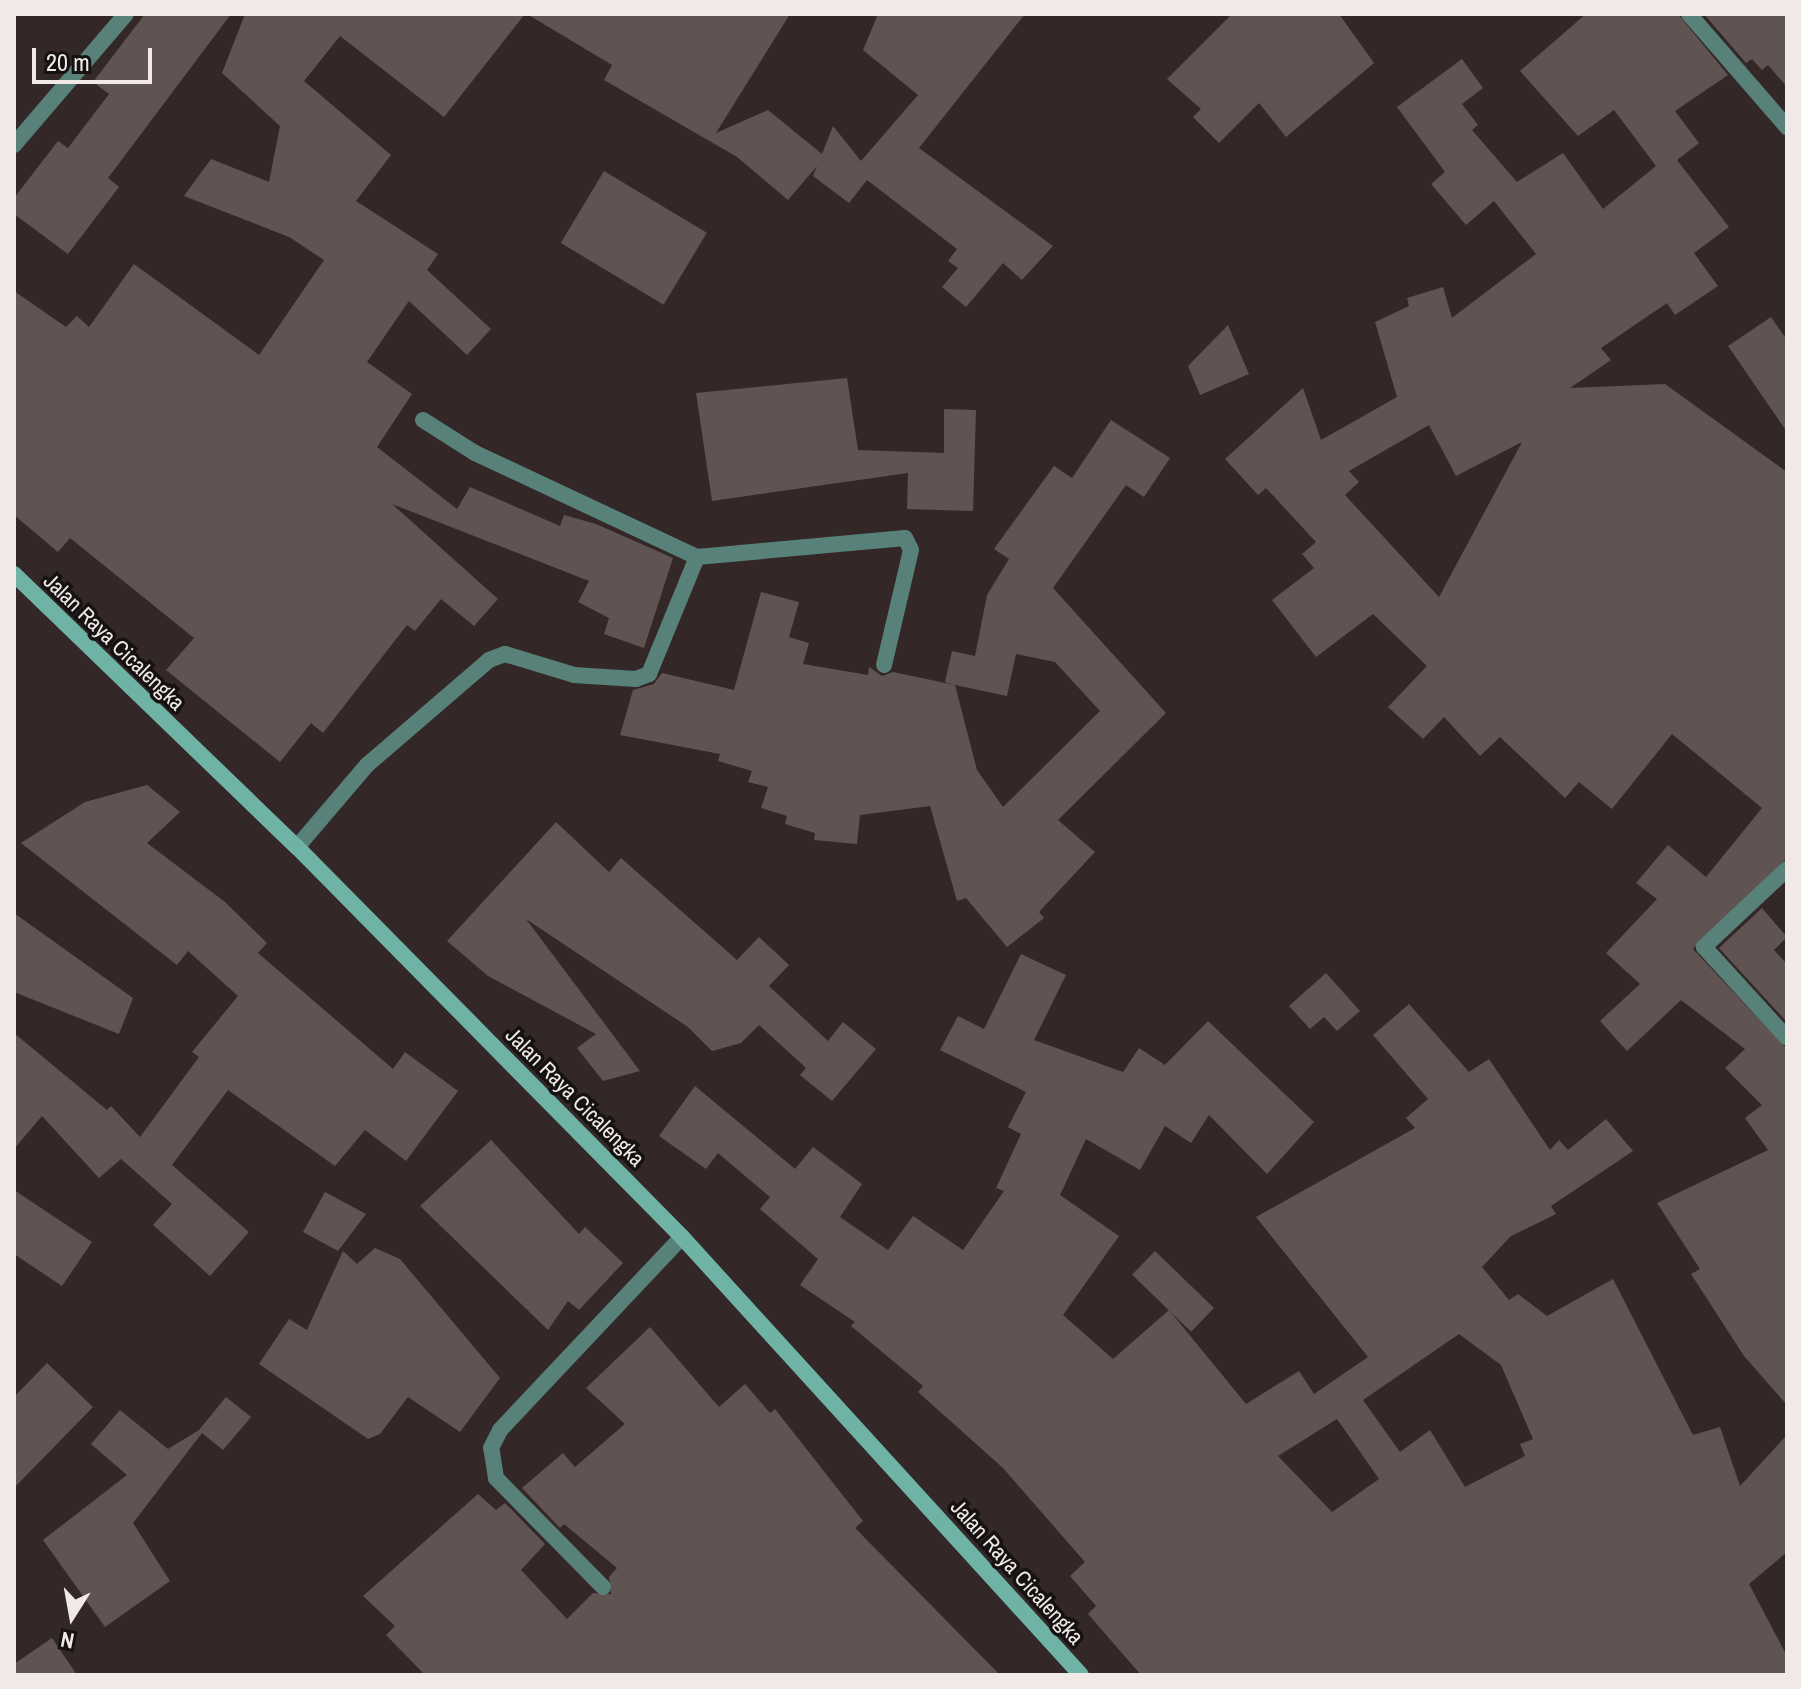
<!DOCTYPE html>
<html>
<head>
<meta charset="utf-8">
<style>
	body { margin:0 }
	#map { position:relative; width:1801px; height:1689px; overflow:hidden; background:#332827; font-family:"Archivo Narrow",sans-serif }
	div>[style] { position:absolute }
	.building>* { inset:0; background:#605453; transform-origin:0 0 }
	.lane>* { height:16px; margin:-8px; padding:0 8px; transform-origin:8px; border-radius:8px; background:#588179 }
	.street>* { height:16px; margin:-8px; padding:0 8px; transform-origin:8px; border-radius:8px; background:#588179 }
	.secondary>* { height:16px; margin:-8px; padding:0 8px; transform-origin:8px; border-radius:8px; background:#6eb3a6 }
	span { translate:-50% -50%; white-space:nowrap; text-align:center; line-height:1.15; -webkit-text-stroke:7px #171212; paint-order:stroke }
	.street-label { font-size:22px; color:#f0e9e8 }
	.frame { position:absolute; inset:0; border:16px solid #f0e9e8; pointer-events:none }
	.north { position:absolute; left:32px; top:1577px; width:80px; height:80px; -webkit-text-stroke:6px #171212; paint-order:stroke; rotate:191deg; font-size:22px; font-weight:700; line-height:32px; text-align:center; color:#f0e9e8 }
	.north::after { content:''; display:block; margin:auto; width:28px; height:36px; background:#f0e9e8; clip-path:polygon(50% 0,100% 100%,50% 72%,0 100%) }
	.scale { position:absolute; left:32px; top:48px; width:120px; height:36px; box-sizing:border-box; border:4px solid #f0e9e8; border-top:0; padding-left:10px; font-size:24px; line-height:28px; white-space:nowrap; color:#f0e9e8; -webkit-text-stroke:6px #171212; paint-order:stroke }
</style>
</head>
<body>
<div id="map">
	<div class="building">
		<div style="clip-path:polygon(145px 14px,231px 14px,108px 178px,119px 187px,68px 254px,14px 214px,14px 198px,58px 141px,68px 148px,109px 94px,93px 82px)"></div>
		<div style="clip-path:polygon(245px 14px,525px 14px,444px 117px,340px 36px,304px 81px,391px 155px,356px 201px,438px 254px,427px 270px,491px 329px,467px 355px,409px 301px,367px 362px,412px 394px,377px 447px,457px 509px,470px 487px,560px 526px,564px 515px,596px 524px,673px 558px,644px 648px,604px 634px,609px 618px,578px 602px,589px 581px,392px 504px,498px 599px,474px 626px,441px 599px,415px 631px,407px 625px,323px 733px,311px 723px,280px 762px,166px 670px,194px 638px,70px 538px,58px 552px,14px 515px,14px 291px,66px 327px,77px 316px,89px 327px,134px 264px,259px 355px,324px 260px,289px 237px,184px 196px,211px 159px,269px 182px,280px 126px,222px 73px)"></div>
		<div style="clip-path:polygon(527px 14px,790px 14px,716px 133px,768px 110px,822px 154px,833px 126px,861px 161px,918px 95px,863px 50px,878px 14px,1025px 14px,919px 148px,1053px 246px,1022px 280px,1003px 263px,966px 307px,942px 287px,958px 268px,948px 261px,957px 249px,867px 180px,849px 203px,813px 176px,817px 166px,788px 200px,737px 157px,604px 80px,612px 65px)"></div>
		<div style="clip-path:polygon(1232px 14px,1339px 14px,1374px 63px,1286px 137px,1259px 103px,1219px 143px,1193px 117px,1201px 109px,1167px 79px)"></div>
		<div style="clip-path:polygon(evenodd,1586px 14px,1678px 14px,1728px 75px,1675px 111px,1699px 143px,1677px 160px,1729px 227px,1694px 253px,1718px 286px,1675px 315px,1667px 303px,1601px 348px,1611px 360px,1570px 388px,1665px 384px,1787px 472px,1787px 858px,1693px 949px,1787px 1049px,1787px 1405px,1744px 1356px,1691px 1274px,1700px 1269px,1657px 1203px,1768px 1150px,1745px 1118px,1762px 1105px,1725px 1068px,1745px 1049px,1681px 1000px,1627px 1051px,1600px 1021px,1640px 984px,1606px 953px,1657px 899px,1636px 883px,1668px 845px,1706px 877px,1762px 808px,1672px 734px,1612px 809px,1579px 782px,1565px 798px,1500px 737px,1480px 756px,1444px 717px,1423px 739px,1388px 707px,1427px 666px,1373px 614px,1316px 657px,1272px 600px,1314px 568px,1302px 554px,1316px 542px,1266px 488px,1258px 495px,1225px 459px,1303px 388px,1321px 440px,1397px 397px,1375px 322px,1409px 306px,1407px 298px,1443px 287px,1452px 318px,1536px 254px,1494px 201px,1466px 225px,1431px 184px,1445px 172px,1397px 107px,1462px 59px,1483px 88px,1462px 104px,1478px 125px,1472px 130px,1517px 182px,1563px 153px,1603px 209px,1656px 166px,1614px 110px,1578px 136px,1520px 71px,1586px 14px,1429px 425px,1456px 476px,1522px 442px,1439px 597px,1345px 495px,1359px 482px,1349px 471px,1429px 425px)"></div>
		<div style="clip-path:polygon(1704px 14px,1787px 14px,1787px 87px,1768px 65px,1762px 70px,1752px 59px,1746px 63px)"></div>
		<div style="left:604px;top:171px;width:120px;height:84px;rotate:31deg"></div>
		<div style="clip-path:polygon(1771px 317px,1787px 340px,1787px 432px,1728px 346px)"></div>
		<div style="clip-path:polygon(1228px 325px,1249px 374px,1200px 395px,1188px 366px)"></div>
		<div style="clip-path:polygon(847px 378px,858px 450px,944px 453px,944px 409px,976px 410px,973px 511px,907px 509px,908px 473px,712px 501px,696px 393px)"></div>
		<div style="clip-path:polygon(evenodd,1111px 420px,1170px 458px,1144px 497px,1126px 485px,1053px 588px,1166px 713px,1058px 820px,1095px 852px,1039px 912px,1044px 918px,1007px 947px,966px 898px,957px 901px,930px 806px,860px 815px,857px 844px,814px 840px,815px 833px,785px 824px,787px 816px,761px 808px,768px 787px,748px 782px,752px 771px,718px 761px,720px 754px,620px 735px,633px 690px,654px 684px,662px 673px,734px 690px,761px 592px,799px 602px,789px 637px,809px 643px,803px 664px,868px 675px,869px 667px,882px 676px,893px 672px,955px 685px,945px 682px,952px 651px,975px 656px,987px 595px,1009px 559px,994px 549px,1054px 466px,1072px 478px,1111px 420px,1016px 654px,1055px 662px,1100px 711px,1003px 807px,977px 770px,955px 685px,1007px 696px,1016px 654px)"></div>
		<div style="clip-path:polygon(147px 785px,180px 812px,147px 843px,225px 902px,267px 943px,258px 953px,393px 1069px,405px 1052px,458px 1091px,406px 1161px,365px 1130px,335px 1166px,228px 1090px,172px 1165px,249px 1232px,210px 1276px,153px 1225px,172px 1204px,121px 1159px,99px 1178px,42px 1116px,14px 1149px,14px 1033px,107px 1110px,111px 1106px,140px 1137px,199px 1057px,192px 1052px,238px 996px,188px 951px,177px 965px,21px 843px,85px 802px)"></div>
		<div style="clip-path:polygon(556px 822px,609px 872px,621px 858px,737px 960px,759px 937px,789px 965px,769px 986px,828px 1041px,843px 1022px,876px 1049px,832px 1101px,800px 1075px,806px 1068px,759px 1025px,741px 1043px,712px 1051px,688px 1027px,526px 919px,640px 1071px,603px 1081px,577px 1048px,596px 1034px,488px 976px,447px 941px)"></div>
		<div style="clip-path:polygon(1762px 908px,1787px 937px,1774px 950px,1787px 964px,1787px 1022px,1719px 948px)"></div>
		<div style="clip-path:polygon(14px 913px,133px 998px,119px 1034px,14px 992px)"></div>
		<div style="clip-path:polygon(evenodd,1021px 954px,1066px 975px,1034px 1040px,1123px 1072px,1139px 1048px,1165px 1065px,1208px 1021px,1314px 1122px,1267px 1174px,1209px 1115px,1191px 1143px,1165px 1126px,1140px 1170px,1086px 1139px,1060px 1195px,1119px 1236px,1063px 1315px,1113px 1359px,1169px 1310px,1246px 1404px,1299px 1371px,1314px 1394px,1368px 1357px,1256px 1217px,1415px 1128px,1406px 1118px,1428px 1099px,1373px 1035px,1409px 1004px,1469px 1072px,1489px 1059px,1550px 1150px,1559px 1140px,1568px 1150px,1606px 1119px,1633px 1151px,1551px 1206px,1556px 1214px,1511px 1236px,1482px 1267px,1509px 1300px,1518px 1294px,1547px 1316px,1613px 1279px,1693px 1435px,1720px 1427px,1740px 1486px,1787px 1435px,1787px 1552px,1749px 1584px,1787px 1656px,1787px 1675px,1141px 1675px,1088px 1614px,1096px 1606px,1070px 1576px,1085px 1562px,1003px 1468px,918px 1392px,923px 1386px,851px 1326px,855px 1322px,800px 1285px,818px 1259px,760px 1209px,770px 1197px,718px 1153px,706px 1169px,659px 1136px,695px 1086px,795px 1169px,813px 1147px,862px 1184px,840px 1217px,888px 1250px,913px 1216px,963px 1250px,1004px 1191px,996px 1188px,1021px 1134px,1008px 1127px,1026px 1092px,940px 1050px,958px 1016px,984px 1029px,1021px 954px,1459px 1334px,1501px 1365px,1533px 1439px,1520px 1444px,1525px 1456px,1465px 1487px,1430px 1430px,1400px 1452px,1363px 1400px,1459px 1334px,1021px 954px,1337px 1419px,1379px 1479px,1332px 1512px,1278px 1456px,1337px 1419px)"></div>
		<div style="clip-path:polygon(1326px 973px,1360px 1011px,1337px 1031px,1324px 1017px,1310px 1029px,1289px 1006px)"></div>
		<div style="clip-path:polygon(491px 1140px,579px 1234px,585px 1227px,623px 1263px,579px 1310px,568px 1301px,548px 1330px,420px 1206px)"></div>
		<div style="clip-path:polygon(14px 1190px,92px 1242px,62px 1286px,14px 1254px)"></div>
		<div style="clip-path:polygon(325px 1192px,366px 1214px,338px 1251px,303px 1232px)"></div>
		<div style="clip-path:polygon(375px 1248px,400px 1259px,500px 1378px,460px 1432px,408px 1397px,380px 1434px,368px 1439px,259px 1364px,289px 1319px,307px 1330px,343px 1251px,357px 1264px)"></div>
		<div style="left:1155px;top:1251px;width:82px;height:33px;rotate:44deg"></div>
		<div style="clip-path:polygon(650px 1327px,719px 1407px,745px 1384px,770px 1413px,775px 1409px,863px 1521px,855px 1528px,1000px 1675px,425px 1675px,386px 1635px,395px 1626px,363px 1596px,478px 1494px,496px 1510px,505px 1503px,545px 1544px,521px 1570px,567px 1619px,593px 1593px,611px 1594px,609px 1577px,617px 1568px,564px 1524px,560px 1528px,522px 1488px,563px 1453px,575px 1467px,625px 1424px,586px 1388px)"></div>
		<div style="clip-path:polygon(47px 1363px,93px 1407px,14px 1488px,14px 1397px)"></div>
		<div style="clip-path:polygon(226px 1397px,251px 1417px,223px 1450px,202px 1433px,133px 1523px,170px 1581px,105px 1627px,43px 1540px,127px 1475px,91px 1444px,120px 1410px,168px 1449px,199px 1430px)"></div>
		<div style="clip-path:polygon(52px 1638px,77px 1675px,14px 1675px,14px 1664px)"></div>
	</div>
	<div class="lane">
		<div style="left:14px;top:145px;width:172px;rotate:-49.5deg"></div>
	</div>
	<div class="street">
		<div style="left:1689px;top:14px;width:150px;rotate:49.1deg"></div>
		<div style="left:423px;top:420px;width:62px;rotate:32.4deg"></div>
		<div style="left:475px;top:453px;width:245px;rotate:25.1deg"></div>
		<div style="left:297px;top:847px;width:108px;rotate:-49.5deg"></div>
		<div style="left:367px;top:765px;width:161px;rotate:-40.7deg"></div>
		<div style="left:489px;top:660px;width:17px;rotate:-21deg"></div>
		<div style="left:505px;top:654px;width:72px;rotate:16.9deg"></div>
		<div style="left:574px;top:675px;width:62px;rotate:3.7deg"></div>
		<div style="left:636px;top:679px;width:14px;rotate:-21deg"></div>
		<div style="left:649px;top:674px;width:126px;rotate:-67.7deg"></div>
		<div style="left:697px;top:557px;width:209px;rotate:-5.2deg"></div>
		<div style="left:905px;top:538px;width:13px;rotate:63deg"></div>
		<div style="left:911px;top:550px;width:118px;rotate:103.2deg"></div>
		<div style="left:1787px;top:869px;width:114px;rotate:136.8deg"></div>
		<div style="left:1704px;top:947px;width:123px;rotate:47.6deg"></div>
		<div style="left:603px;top:1587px;width:153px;rotate:-134.5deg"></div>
		<div style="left:496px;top:1478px;width:30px;rotate:-99deg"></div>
		<div style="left:491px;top:1448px;width:20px;rotate:-63deg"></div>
		<div style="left:500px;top:1430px;width:265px;rotate:-46.7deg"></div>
	</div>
	<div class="secondary">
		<div style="left:14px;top:574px;width:393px;rotate:44deg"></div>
		<div style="left:297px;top:847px;width:548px;rotate:45.37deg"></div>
		<div style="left:682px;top:1237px;width:592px;rotate:47.67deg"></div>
	</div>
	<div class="street-label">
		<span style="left:114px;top:642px;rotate:44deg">Jalan Raya Cicalengka</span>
		<span style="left:575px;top:1097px;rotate:45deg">Jalan Raya Cicalengka</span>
		<span style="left:1017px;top:1572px;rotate:48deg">Jalan Raya Cicalengka</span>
	</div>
	<div class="frame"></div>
	<div class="north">N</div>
	<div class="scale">20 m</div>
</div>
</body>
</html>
